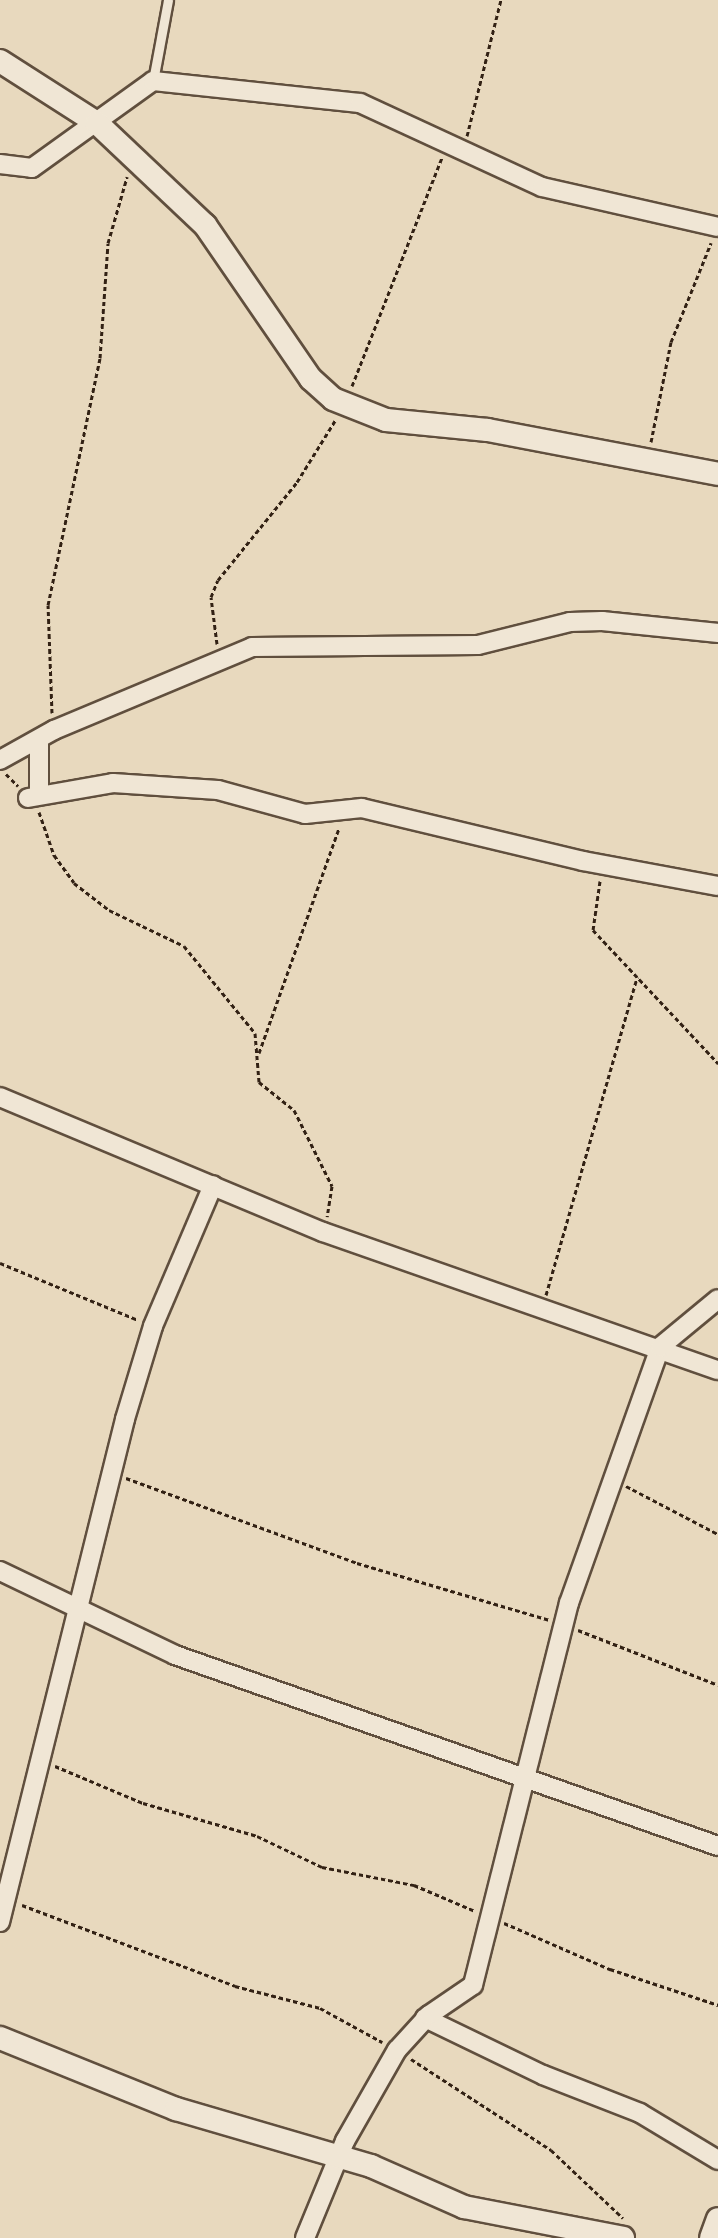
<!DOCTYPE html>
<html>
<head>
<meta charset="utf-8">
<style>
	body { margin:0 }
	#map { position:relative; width:718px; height:2238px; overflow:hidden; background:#e8d9be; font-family:"Libre Bodoni",serif }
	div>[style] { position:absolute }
	.path>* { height:3px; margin-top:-1.5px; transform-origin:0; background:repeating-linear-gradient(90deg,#322114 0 4.5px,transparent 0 7.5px) }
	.roads { filter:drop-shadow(2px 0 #604f3e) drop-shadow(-2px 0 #604f3e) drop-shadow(0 2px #604f3e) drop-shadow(0 -2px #604f3e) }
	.service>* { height:9px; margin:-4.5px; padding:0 4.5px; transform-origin:4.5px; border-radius:4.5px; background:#f0e6d5 }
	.minor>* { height:18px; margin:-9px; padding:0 9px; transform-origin:9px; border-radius:9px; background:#f0e6d5 }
	.tertiary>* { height:22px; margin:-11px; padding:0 11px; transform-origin:11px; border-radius:11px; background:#f0e6d5 }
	span { translate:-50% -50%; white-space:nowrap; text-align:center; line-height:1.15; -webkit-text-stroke:6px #f0e6d5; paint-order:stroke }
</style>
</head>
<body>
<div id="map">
	<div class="path">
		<div style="left:467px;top:136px;width:140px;rotate:-76deg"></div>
		<div style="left:352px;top:386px;width:245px;rotate:-68.5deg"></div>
		<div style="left:651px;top:442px;width:102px;rotate:-78.7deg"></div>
		<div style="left:671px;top:342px;width:107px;rotate:-68deg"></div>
		<div style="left:217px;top:644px;width:47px;rotate:-97.3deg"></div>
		<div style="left:211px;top:597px;width:18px;rotate:-68deg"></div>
		<div style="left:218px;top:580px;width:126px;rotate:-51.1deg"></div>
		<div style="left:297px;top:482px;width:74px;rotate:-58.2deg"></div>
		<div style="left:52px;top:713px;width:108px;rotate:-92.1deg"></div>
		<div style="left:48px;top:605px;width:252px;rotate:-78.1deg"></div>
		<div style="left:100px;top:358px;width:115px;rotate:-86deg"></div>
		<div style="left:108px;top:243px;width:69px;rotate:-73.9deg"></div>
		<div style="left:6px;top:774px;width:17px;rotate:45deg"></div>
		<div style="left:39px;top:812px;width:46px;rotate:70.8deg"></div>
		<div style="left:54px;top:855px;width:34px;rotate:54deg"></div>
		<div style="left:74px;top:883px;width:44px;rotate:37.6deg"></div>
		<div style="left:109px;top:910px;width:83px;rotate:25.6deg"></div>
		<div style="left:184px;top:946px;width:112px;rotate:50.8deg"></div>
		<div style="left:255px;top:1033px;width:49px;rotate:85.3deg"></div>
		<div style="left:259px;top:1082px;width:45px;rotate:38.7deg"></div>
		<div style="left:294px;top:1110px;width:85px;rotate:63.4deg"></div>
		<div style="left:332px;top:1186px;width:31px;rotate:99deg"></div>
		<div style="left:600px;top:881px;width:49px;rotate:98.1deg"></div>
		<div style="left:593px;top:930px;width:183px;rotate:46.8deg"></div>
		<div style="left:259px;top:1053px;width:239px;rotate:-70.4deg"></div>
		<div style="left:0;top:1263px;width:149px;rotate:22.4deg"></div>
		<div style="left:546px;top:1295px;width:331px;rotate:-74deg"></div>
		<div style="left:126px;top:1478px;width:246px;rotate:20.2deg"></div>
		<div style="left:357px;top:1563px;width:200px;rotate:16.5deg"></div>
		<div style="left:626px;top:1486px;width:104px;rotate:27.6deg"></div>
		<div style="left:578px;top:1630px;width:150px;rotate:21.4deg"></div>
		<div style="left:55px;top:1766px;width:95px;rotate:22.8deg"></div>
		<div style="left:143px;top:1803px;width:119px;rotate:16.1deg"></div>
		<div style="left:257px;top:1836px;width:72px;rotate:25.5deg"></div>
		<div style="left:322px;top:1867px;width:94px;rotate:11.1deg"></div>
		<div style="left:414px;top:1885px;width:66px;rotate:23.1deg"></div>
		<div style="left:22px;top:1905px;width:228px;rotate:20.8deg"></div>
		<div style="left:235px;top:1986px;width:88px;rotate:14.5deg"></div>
		<div style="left:320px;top:2008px;width:71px;rotate:28.7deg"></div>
		<div style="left:504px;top:1923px;width:116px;rotate:23.5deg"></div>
		<div style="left:610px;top:1969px;width:114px;rotate:18.4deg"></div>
		<div style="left:411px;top:2059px;width:167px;rotate:33deg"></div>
		<div style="left:551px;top:2150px;width:99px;rotate:43.4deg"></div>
	</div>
	<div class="roads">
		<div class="service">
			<div style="left:153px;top:81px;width:82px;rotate:-79.5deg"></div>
		</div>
		<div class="minor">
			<div style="left:0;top:164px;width:32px;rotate:7deg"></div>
			<div style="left:32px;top:168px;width:149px;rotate:-35.7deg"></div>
			<div style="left:153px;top:81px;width:208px;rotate:6.1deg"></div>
			<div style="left:360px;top:103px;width:200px;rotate:24.8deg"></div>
			<div style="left:542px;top:187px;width:180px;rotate:12.8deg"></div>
			<div style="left:39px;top:739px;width:56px;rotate:90deg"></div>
			<div style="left:0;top:760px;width:62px;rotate:-29.1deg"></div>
			<div style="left:54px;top:730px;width:215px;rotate:-22.7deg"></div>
			<div style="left:252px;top:647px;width:226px;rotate:-0.5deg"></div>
			<div style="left:478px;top:645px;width:95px;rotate:-14deg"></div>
			<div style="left:570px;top:622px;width:32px;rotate:-2deg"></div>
			<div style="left:602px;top:621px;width:117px;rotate:5.9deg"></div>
			<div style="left:28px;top:798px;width:86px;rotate:-10deg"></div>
			<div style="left:113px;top:783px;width:105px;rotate:3.8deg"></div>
			<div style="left:218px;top:790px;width:90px;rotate:15.4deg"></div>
			<div style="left:305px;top:814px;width:57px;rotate:-6deg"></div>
			<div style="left:362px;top:808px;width:227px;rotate:13.5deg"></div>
			<div style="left:583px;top:861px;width:137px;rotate:10.5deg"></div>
			<div style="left:0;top:1097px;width:350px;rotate:22.7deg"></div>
			<div style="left:323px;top:1232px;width:418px;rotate:19.3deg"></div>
			<div style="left:0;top:1571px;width:194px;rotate:25.6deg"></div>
			<div style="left:175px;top:1655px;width:576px;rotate:19.38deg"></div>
			<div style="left:0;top:1922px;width:518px;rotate:-76.04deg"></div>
			<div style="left:125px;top:1419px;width:97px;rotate:-73.2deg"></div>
			<div style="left:153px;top:1326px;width:153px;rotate:-66.9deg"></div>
			<div style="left:425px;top:2018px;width:131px;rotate:25.8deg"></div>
			<div style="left:543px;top:2075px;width:104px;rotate:21.4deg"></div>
			<div style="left:640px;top:2113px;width:91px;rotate:31.1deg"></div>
			<div style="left:305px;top:2238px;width:105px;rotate:-67.6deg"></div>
			<div style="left:345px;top:2141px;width:105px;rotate:-60.3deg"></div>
			<div style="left:397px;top:2050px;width:47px;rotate:-47.6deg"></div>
			<div style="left:429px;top:2015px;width:53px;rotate:-34.3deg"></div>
			<div style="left:473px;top:1985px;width:394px;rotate:-75.9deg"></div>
			<div style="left:569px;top:1603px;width:272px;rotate:-70.4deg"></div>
			<div style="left:660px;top:1347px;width:75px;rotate:-39.6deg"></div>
		</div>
		<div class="tertiary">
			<div style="left:0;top:61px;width:115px;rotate:32.6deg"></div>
			<div style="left:97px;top:123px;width:149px;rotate:43.4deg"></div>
			<div style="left:205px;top:225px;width:187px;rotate:55.5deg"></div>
			<div style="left:311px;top:379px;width:30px;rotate:42deg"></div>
			<div style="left:333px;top:399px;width:57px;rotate:21.6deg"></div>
			<div style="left:386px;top:420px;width:102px;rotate:5.6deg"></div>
			<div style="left:488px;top:430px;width:234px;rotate:10.8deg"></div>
			<div style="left:0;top:2038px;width:190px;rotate:22deg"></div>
			<div style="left:176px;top:2109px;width:203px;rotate:16.3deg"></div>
			<div style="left:371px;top:2166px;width:102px;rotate:23.8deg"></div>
			<div style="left:464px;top:2207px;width:162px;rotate:11deg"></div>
			<div style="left:711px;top:2238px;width:20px;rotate:-70deg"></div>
		</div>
	</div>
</div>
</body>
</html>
